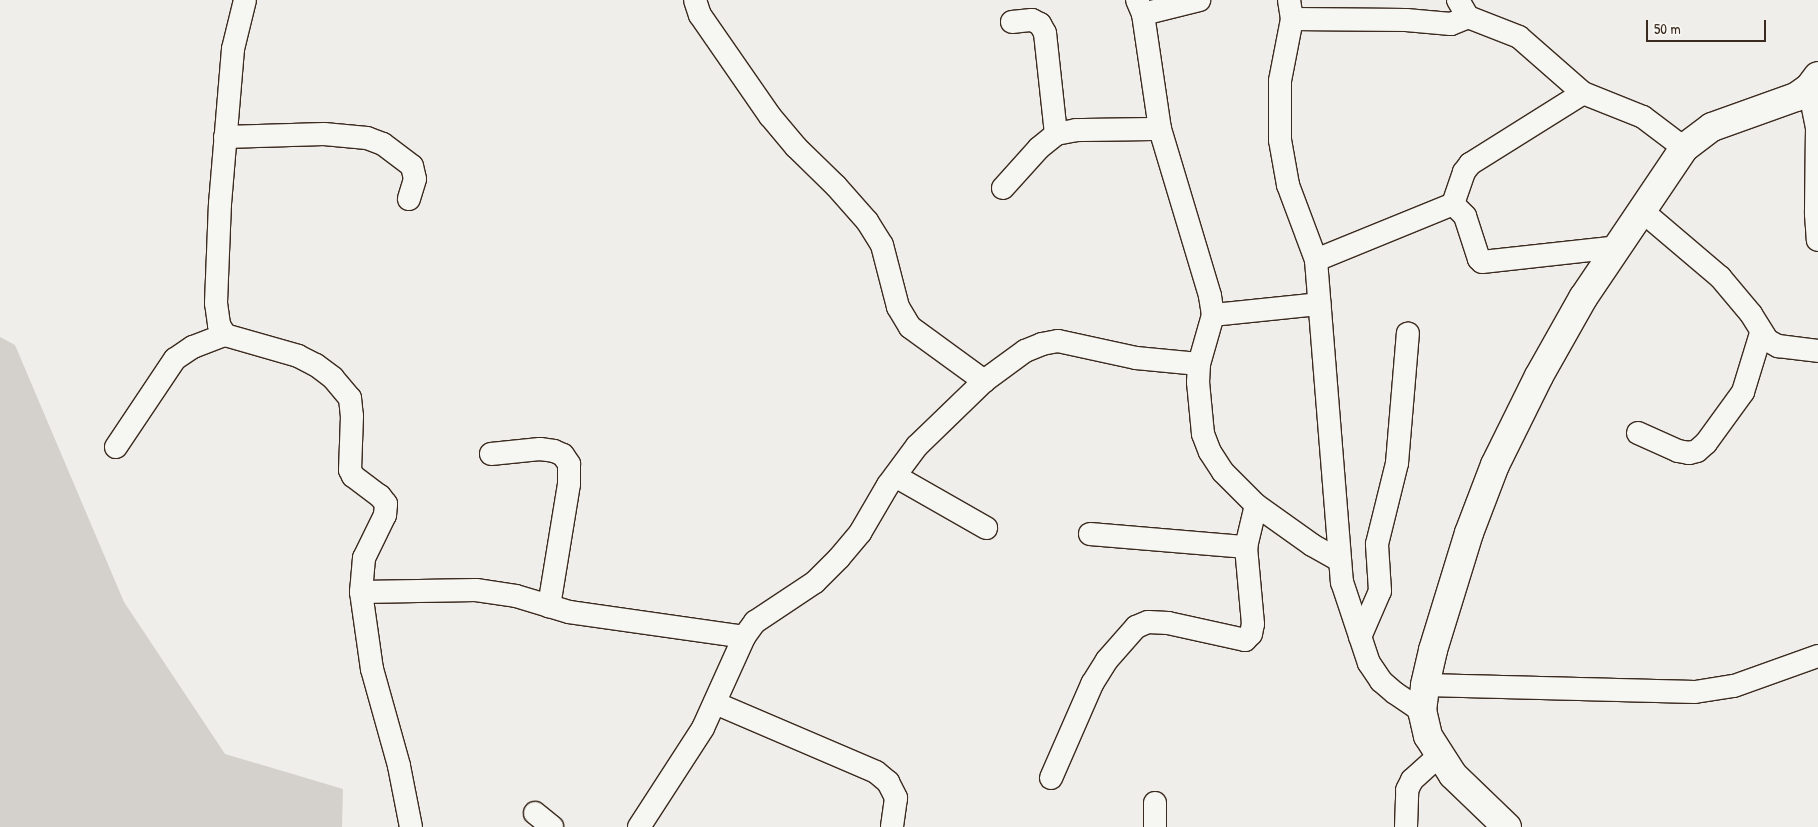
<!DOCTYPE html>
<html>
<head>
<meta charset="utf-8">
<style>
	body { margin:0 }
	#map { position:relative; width:1818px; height:827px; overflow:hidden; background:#efeeea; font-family:"Patrick Hand",sans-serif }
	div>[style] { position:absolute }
	.green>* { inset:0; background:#d4d1cc }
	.roads { filter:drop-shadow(1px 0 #3b2a1e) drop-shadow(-1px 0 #3b2a1e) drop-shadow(0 1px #3b2a1e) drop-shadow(0 -1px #3b2a1e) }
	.minor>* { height:22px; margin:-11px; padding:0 11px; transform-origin:11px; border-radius:11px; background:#f6f6f2 }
	.highway>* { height:28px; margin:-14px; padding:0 14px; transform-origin:14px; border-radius:14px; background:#f6f6f2 }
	span { translate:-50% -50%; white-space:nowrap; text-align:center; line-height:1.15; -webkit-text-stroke:4px #f6f6f2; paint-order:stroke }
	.scale { position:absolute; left:1646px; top:20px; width:120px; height:22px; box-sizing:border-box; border:2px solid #3b2a1e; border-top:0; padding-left:6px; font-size:15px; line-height:18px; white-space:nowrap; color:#3b2a1e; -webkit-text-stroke:4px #f6f6f2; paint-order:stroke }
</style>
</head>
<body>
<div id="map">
	<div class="green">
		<div style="clip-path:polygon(0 337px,15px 345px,124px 602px,225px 754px,343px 789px,342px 827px,0 827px)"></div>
	</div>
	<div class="roads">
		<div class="minor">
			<div style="left:245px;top:0;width:50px;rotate:103.8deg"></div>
			<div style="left:233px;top:49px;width:155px;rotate:94.8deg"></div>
			<div style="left:220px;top:203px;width:100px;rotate:92.3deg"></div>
			<div style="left:216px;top:303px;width:22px;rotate:82deg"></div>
			<div style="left:219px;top:325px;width:12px;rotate:59deg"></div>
			<div style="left:225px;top:335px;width:76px;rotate:16deg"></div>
			<div style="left:298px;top:356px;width:20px;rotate:27deg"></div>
			<div style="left:316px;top:365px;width:21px;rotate:37deg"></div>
			<div style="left:333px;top:378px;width:26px;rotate:50deg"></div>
			<div style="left:350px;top:398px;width:18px;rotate:84deg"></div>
			<div style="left:352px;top:416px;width:54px;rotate:92.1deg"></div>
			<div style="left:350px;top:470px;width:7px;rotate:63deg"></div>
			<div style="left:353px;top:476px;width:34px;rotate:37deg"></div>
			<div style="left:380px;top:496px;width:10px;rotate:53deg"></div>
			<div style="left:386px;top:504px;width:11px;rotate:95deg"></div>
			<div style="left:385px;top:515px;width:48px;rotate:116deg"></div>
			<div style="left:364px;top:558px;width:34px;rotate:95deg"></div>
			<div style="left:361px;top:592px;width:78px;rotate:81.9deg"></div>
			<div style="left:372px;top:669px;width:101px;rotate:74.4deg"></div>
			<div style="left:399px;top:766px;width:62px;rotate:78.9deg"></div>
			<div style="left:695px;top:0;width:16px;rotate:72deg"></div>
			<div style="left:700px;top:15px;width:123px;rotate:55.3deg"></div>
			<div style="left:770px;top:116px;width:40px;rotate:50deg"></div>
			<div style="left:796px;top:147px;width:56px;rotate:44.3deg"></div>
			<div style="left:836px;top:186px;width:47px;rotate:48.5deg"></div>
			<div style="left:867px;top:221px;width:28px;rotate:58deg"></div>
			<div style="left:882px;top:245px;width:64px;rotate:75.5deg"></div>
			<div style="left:898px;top:307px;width:23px;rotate:59deg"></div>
			<div style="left:910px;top:327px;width:92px;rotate:36.1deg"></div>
			<div style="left:1137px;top:0;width:15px;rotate:67deg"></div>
			<div style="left:1143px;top:14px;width:116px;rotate:81.6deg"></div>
			<div style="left:1160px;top:129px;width:174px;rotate:73.3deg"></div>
			<div style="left:1210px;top:296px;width:19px;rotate:81deg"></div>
			<div style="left:1213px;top:315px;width:51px;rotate:105.9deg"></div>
			<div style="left:1199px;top:364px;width:18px;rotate:93deg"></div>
			<div style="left:1198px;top:382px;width:52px;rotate:84.5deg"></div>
			<div style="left:1203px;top:434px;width:19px;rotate:69deg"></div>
			<div style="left:1210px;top:452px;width:24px;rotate:57deg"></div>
			<div style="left:1223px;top:472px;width:47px;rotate:45deg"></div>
			<div style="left:1256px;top:505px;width:69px;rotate:35.5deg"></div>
			<div style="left:1312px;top:545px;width:31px;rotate:29deg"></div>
			<div style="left:1289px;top:0;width:19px;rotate:81deg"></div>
			<div style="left:1292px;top:19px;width:63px;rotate:101deg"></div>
			<div style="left:1280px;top:81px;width:59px;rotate:90deg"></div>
			<div style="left:1280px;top:140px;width:46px;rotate:79.9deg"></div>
			<div style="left:1288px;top:185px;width:80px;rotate:69.5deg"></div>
			<div style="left:1316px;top:260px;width:323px;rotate:85.4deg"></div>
			<div style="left:1342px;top:582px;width:85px;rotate:71.6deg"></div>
			<div style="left:1369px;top:663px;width:22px;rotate:56deg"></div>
			<div style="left:1381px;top:681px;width:18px;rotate:41deg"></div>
			<div style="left:1395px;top:693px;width:32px;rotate:34deg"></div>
			<div style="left:1458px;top:0;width:20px;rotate:60deg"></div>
			<div style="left:1468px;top:17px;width:55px;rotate:21.4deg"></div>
			<div style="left:1519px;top:37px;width:85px;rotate:41.2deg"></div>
			<div style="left:1583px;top:93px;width:65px;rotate:21.8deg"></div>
			<div style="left:1643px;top:117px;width:51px;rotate:37.1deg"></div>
			<div style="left:1143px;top:14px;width:58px;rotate:-14deg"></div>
			<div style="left:1292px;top:19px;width:114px;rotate:0.5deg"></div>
			<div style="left:1406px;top:20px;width:45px;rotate:5.1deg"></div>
			<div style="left:1451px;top:24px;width:18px;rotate:-22deg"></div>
			<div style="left:1012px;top:22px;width:20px;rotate:-6deg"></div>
			<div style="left:1032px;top:20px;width:9px;rotate:27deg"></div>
			<div style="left:1040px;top:24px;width:10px;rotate:61deg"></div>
			<div style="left:1045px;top:33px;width:102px;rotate:83.8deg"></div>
			<div style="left:1809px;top:88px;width:41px;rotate:78.7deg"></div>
			<div style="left:1817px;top:128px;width:86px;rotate:90.7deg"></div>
			<div style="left:1816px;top:214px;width:26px;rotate:86deg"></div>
			<div style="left:225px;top:137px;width:99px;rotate:-1.7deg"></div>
			<div style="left:324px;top:134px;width:43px;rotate:5.3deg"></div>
			<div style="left:367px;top:138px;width:17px;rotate:21deg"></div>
			<div style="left:383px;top:144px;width:36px;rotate:37deg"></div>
			<div style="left:412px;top:166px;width:13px;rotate:77deg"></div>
			<div style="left:415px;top:179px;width:21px;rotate:107deg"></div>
			<div style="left:1003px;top:188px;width:54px;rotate:-48deg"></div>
			<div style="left:1039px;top:148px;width:22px;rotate:-39deg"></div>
			<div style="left:1056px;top:134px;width:20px;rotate:-11deg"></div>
			<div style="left:1076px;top:130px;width:84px;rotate:-0.7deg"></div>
			<div style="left:1453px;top:204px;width:17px;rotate:45deg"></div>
			<div style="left:1465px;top:216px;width:45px;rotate:72deg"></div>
			<div style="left:1479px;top:259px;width:4px;rotate:45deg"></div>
			<div style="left:1482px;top:262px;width:136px;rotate:-6.3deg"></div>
			<div style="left:1641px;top:210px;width:104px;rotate:40.3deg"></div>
			<div style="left:1720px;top:277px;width:48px;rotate:50deg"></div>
			<div style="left:1751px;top:314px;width:31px;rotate:58deg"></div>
			<div style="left:1767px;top:340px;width:13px;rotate:29deg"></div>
			<div style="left:1778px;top:346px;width:40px;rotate:7.1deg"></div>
			<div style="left:1316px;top:260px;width:148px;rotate:-22.2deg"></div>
			<div style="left:1453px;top:204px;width:34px;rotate:-71deg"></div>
			<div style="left:1464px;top:172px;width:10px;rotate:-53deg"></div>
			<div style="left:1470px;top:164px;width:133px;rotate:-32.1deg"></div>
			<div style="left:1213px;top:315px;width:107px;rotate:-5.9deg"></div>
			<div style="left:1638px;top:433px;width:44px;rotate:24.2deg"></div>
			<div style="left:1678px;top:451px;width:11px;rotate:10deg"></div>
			<div style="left:1689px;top:453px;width:8px;rotate:-14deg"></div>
			<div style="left:1697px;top:451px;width:12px;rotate:-42deg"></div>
			<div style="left:1706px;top:443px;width:63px;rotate:-54deg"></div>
			<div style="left:1743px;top:392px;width:62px;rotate:-73deg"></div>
			<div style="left:116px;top:447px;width:106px;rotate:-56.2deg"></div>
			<div style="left:175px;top:359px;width:22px;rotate:-34deg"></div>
			<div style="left:193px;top:347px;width:34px;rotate:-21deg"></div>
			<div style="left:491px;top:454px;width:49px;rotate:-5.8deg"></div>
			<div style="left:540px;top:449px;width:14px;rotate:8deg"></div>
			<div style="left:554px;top:451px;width:10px;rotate:24deg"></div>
			<div style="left:563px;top:455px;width:11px;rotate:56deg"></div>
			<div style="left:569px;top:464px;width:20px;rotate:90deg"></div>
			<div style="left:569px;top:484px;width:124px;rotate:99.3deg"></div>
			<div style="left:895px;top:476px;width:105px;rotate:29.7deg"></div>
			<div style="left:1090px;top:534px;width:157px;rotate:4.8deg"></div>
			<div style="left:361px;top:592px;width:115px;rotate:-1deg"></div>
			<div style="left:476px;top:590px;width:40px;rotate:8.5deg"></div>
			<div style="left:516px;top:596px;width:55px;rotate:16.8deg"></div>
			<div style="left:569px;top:612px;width:177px;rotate:8.1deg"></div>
			<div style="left:1360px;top:637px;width:50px;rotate:-66.5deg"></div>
			<div style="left:1380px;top:591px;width:47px;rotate:-93.7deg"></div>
			<div style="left:1377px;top:544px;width:83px;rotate:-76.1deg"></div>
			<div style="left:1397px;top:463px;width:130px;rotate:-85.2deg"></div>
			<div style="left:1425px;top:685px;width:270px;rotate:1.5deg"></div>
			<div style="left:1695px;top:692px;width:39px;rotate:-9deg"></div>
			<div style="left:1734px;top:686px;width:89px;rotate:-19.7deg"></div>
			<div style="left:715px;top:703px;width:175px;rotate:23.2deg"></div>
			<div style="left:876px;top:772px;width:16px;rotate:40deg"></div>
			<div style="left:888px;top:782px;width:18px;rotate:63deg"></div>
			<div style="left:896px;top:798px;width:29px;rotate:98deg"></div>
			<div style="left:1051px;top:778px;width:103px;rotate:-66.4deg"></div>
			<div style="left:1092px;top:684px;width:28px;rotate:-58deg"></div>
			<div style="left:1107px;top:660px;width:44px;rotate:-48.7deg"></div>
			<div style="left:1136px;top:627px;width:13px;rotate:-23deg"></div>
			<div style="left:1148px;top:622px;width:20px;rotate:3deg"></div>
			<div style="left:1168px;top:623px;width:79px;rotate:12.4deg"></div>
			<div style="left:1245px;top:640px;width:8px;rotate:-45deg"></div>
			<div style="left:1251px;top:634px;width:10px;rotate:-79deg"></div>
			<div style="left:1253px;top:624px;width:77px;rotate:-95.2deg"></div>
			<div style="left:1246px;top:547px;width:43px;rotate:-76.6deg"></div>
			<div style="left:535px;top:813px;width:22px;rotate:39deg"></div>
			<div style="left:639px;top:827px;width:118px;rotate:-57.1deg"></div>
			<div style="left:703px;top:728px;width:100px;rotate:-65.7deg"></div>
			<div style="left:744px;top:637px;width:19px;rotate:-54deg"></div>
			<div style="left:755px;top:622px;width:72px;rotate:-33.7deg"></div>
			<div style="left:815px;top:582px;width:34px;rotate:-45deg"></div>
			<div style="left:839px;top:558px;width:33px;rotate:-50deg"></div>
			<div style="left:860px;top:533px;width:56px;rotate:-59.7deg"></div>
			<div style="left:888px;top:485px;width:49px;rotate:-53.4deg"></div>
			<div style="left:917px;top:446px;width:93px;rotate:-44.1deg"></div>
			<div style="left:984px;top:381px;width:51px;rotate:-36.2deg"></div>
			<div style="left:1025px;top:351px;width:18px;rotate:-22deg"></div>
			<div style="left:1042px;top:344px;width:16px;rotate:-11deg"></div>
			<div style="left:1058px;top:341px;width:80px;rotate:12.3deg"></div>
			<div style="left:1136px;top:358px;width:63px;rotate:5.4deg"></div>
			<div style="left:1155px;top:827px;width:24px;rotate:-90deg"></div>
			<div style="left:1406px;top:827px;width:37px;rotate:-88deg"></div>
			<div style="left:1407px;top:790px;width:11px;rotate:-63deg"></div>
			<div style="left:1412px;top:780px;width:36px;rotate:-42deg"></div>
		</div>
		<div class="highway">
			<div style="left:1507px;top:827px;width:75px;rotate:-136.1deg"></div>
			<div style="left:1453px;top:775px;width:46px;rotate:-122.7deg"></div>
			<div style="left:1428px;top:736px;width:26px;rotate:-103deg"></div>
			<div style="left:1422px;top:711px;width:26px;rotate:-83deg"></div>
			<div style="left:1425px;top:685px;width:36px;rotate:-77deg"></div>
			<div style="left:1433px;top:650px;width:122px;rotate:-72.9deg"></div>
			<div style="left:1469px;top:533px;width:73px;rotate:-69.1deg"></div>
			<div style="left:1495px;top:465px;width:99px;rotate:-63.7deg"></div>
			<div style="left:1539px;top:376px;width:90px;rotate:-60.6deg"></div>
			<div style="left:1583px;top:298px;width:181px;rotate:-56deg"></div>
			<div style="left:1684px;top:148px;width:35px;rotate:-37deg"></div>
			<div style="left:1712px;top:127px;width:89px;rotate:-19.7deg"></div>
			<div style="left:1796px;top:97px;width:16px;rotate:-35deg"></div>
			<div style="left:1809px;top:88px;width:15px;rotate:-53deg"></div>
		</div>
	</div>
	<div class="scale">50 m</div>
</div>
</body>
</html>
